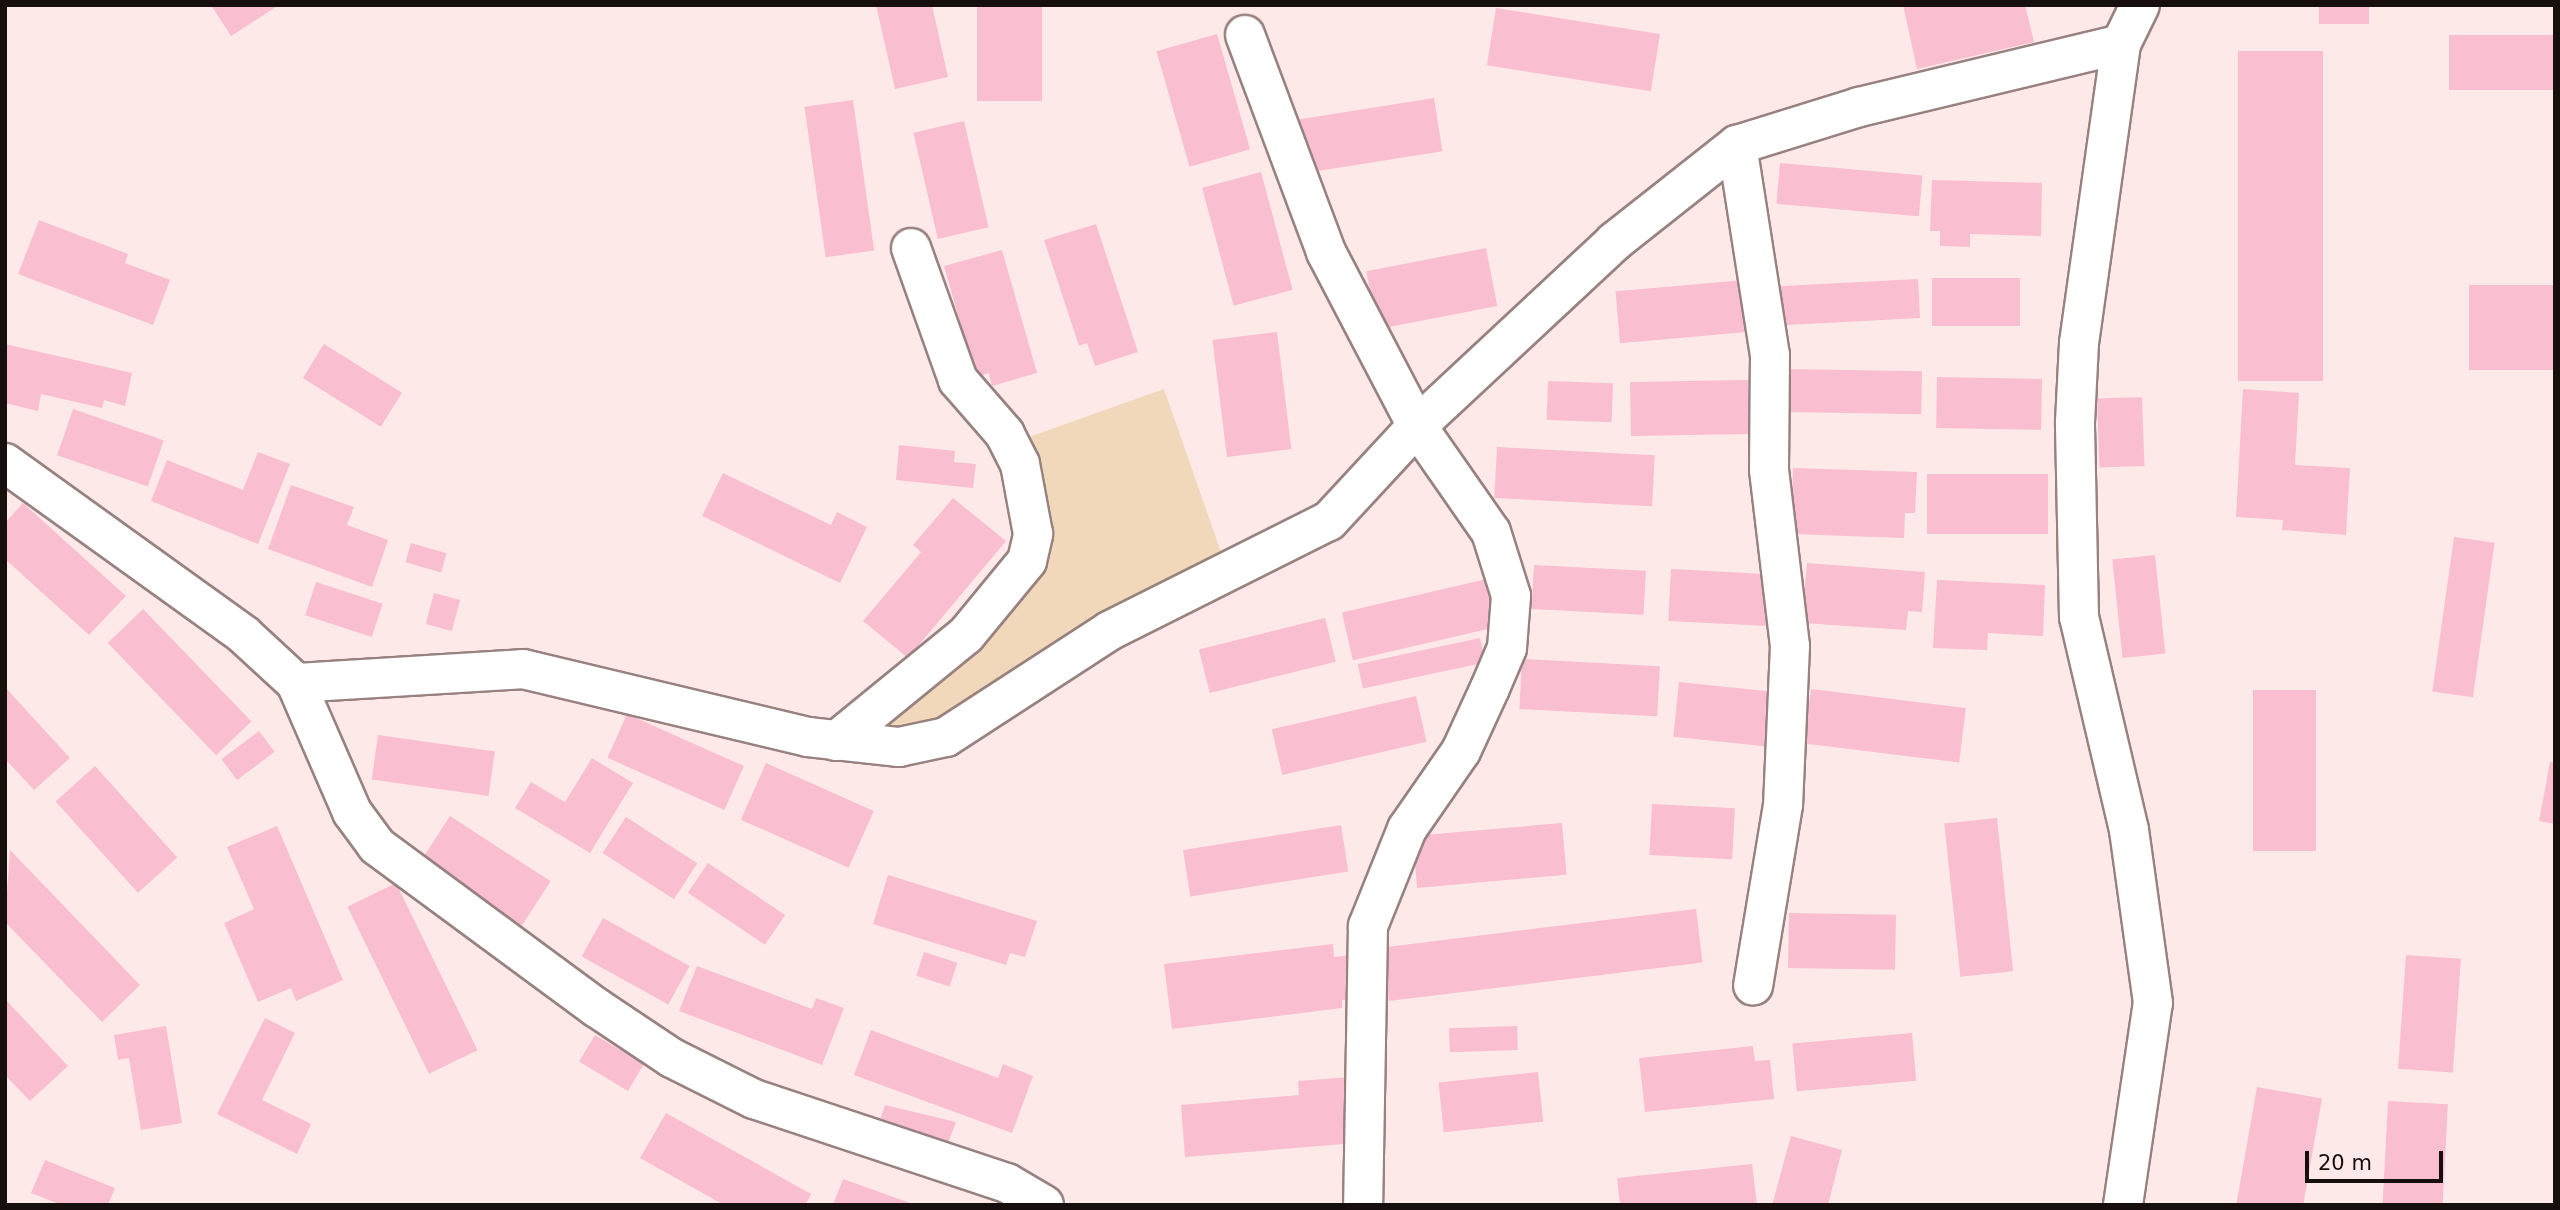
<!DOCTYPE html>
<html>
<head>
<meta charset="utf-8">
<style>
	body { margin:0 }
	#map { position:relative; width:2560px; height:1210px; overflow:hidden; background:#fde9e8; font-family:"DejaVu Sans",sans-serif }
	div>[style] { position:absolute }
	.green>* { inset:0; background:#f2d8ba }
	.building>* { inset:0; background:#f9bfd1; transform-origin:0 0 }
	.roads { filter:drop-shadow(2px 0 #988280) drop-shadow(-2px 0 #988280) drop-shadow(0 2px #988280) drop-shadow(0 -2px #988280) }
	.minor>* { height:38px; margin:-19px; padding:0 19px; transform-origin:19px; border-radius:19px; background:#fff }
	span { translate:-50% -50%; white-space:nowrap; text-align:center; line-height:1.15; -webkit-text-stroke:5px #fde9e8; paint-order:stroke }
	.frame { position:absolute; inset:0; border:7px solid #170f0e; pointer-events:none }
	.scale { position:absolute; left:2305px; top:1151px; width:138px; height:32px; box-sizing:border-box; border:4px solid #170f0e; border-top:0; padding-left:9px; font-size:21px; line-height:24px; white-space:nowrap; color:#170f0e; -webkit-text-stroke:5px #fde9e8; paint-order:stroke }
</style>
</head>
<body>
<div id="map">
	<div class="green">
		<div style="clip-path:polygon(1164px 389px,1222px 555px,928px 730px,888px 728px,888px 718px,1042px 564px,1053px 534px,1029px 437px)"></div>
	</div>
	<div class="building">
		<div style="clip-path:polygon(211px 5px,279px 5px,231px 36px)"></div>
		<div style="clip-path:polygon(876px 5px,932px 5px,948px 77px,895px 89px)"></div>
		<div style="left:977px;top:5px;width:65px;height:96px"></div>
		<div style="clip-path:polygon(1903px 5px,2025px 5px,2034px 42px,1917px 69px)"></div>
		<div style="left:2319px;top:5px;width:50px;height:19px"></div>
		<div style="left:1496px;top:8px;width:166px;height:58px;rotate:9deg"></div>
		<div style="left:1217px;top:34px;width:120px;height:63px;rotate:74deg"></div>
		<div style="left:2555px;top:35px;width:55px;height:106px;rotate:90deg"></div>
		<div style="left:2238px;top:51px;width:85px;height:330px"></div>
		<div style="left:1434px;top:98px;width:54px;height:139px;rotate:81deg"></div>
		<div style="left:853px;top:100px;width:152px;height:49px;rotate:82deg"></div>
		<div style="left:964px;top:121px;width:109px;height:52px;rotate:77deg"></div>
		<div style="left:1780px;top:163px;width:143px;height:41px;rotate:5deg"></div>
		<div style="left:1261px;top:172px;width:122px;height:61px;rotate:75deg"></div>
		<div style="clip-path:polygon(1932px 180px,2042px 183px,2041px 236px,1970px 234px,1970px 247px,1940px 246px,1940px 231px,1930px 231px)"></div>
		<div style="clip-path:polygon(39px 220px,128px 254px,125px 263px,170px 280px,153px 325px,18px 274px)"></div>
		<div style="clip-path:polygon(1096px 224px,1138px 352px,1095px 366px,1087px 343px,1079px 346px,1044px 240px)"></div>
		<div style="left:1486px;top:248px;width:59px;height:122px;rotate:79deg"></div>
		<div style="clip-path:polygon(1002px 250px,1037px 373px,992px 386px,989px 373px,976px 377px,944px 266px)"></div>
		<div style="left:1932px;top:278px;width:88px;height:48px"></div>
		<div style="left:1918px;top:279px;width:39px;height:143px;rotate:87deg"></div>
		<div style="left:1745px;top:280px;width:52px;height:130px;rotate:85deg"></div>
		<div style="left:2555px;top:285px;width:85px;height:86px;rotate:90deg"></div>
		<div style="left:1277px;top:332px;width:118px;height:65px;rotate:83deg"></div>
		<div style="clip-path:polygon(5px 344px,132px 373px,125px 406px,104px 400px,102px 408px,41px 394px,38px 411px,5px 403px)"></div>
		<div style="left:324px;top:344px;width:92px;height:40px;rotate:32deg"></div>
		<div style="left:1786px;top:369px;width:136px;height:43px;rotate:1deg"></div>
		<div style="left:1937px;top:377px;width:105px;height:51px;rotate:1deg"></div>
		<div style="left:1748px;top:380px;width:54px;height:118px;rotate:89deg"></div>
		<div style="left:1548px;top:381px;width:65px;height:39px;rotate:2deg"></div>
		<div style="clip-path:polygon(2243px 389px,2299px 393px,2295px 465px,2350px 468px,2346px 535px,2282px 530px,2283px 520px,2236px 517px)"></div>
		<div style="left:2142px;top:397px;width:69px;height:45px;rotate:88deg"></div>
		<div style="left:73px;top:409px;width:96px;height:49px;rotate:19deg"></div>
		<div style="clip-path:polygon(899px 445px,955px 451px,954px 462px,976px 464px,973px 488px,896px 480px)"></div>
		<div style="left:1497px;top:447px;width:158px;height:51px;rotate:3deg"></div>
		<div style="clip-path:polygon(258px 452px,290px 464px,258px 544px,151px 501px,167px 460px,243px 490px)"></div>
		<div style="clip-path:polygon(1793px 468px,1917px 472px,1915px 513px,1905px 513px,1904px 538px,1791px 534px)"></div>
		<div style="clip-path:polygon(723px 473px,831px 525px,837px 512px,867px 527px,840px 583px,702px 516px)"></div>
		<div style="left:1927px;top:474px;width:121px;height:60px"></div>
		<div style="clip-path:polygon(291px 485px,354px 507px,347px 525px,388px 540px,372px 587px,268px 549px)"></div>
		<div style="clip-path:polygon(953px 498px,1006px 541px,908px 658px,863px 621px,921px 552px,913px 545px)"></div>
		<div style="clip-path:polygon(23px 503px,126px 596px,89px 635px,5px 559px,5px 523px)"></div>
		<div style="left:2454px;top:537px;width:41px;height:156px;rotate:8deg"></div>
		<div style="left:411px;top:543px;width:37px;height:20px;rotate:16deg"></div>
		<div style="left:2155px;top:555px;width:99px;height:43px;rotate:84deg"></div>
		<div style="clip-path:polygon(1807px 563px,1925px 572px,1922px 612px,1908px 611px,1906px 630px,1802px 623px)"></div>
		<div style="left:1534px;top:565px;width:112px;height:44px;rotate:3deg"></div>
		<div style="left:1671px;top:569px;width:99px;height:52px;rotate:3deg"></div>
		<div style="left:1491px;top:578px;width:49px;height:153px;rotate:77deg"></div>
		<div style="clip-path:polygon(1937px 580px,2045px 585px,2043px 636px,1988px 633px,1987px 650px,1933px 648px)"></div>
		<div style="left:316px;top:582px;width:70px;height:35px;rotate:18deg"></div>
		<div style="left:434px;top:593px;width:27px;height:32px;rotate:15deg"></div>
		<div style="left:143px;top:609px;width:156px;height:49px;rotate:46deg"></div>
		<div style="left:1325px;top:618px;width:45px;height:130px;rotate:76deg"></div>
		<div style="left:1480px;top:638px;width:25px;height:125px;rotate:78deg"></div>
		<div style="left:1522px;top:659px;width:138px;height:50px;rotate:3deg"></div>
		<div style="left:1679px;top:682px;width:92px;height:55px;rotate:6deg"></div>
		<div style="clip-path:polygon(5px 687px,70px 758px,34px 790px,5px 759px)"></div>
		<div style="left:1811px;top:689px;width:156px;height:55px;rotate:7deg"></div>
		<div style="left:2253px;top:690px;width:63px;height:161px"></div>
		<div style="left:1416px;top:696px;width:47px;height:148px;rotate:77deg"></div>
		<div style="left:627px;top:714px;width:128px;height:48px;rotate:24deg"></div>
		<div style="left:259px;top:731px;width:26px;height:47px;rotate:53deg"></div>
		<div style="left:378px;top:735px;width:118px;height:45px;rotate:8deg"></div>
		<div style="clip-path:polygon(592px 758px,633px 783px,590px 853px,515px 808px,531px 782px,565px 802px)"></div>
		<div style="clip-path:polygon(2550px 762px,2555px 763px,2555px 824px,2539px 821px)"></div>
		<div style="left:766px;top:763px;width:118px;height:62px;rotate:24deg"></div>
		<div style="left:95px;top:766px;width:123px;height:53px;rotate:48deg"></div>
		<div style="left:1652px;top:804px;width:83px;height:51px;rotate:3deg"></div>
		<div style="left:450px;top:816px;width:120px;height:53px;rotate:33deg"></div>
		<div style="left:626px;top:817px;width:85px;height:43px;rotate:33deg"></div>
		<div style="left:1997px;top:818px;width:154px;height:53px;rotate:84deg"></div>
		<div style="left:1562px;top:823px;width:52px;height:150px;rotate:85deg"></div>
		<div style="left:1341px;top:825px;width:47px;height:160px;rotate:81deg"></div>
		<div style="clip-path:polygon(277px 826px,343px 980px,296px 1001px,291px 988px,258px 1002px,224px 923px,254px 909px,227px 847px)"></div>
		<div style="clip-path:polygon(10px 850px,140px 985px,102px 1022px,5px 922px)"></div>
		<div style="left:708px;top:863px;width:93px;height:36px;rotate:34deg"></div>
		<div style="clip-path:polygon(888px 875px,1037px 921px,1025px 957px,1010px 953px,1006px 965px,873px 924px)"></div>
		<div style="left:396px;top:883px;width:186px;height:54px;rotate:64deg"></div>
		<div style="left:1696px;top:909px;width:54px;height:316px;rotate:83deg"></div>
		<div style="left:1789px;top:913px;width:107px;height:55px;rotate:1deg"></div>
		<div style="left:603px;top:918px;width:99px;height:44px;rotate:29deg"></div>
		<div style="clip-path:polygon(1333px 944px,1334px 957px,1351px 955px,1356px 999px,1342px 1000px,1342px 1008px,1172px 1029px,1164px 964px)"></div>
		<div style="left:924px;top:952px;width:35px;height:25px;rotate:18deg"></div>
		<div style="left:2406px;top:955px;width:55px;height:114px;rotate:4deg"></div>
		<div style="clip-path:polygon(697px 966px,812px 1009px,816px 998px,844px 1008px,822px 1065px,679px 1011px)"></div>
		<div style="clip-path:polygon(5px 999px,68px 1066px,30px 1101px,5px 1075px)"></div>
		<div style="clip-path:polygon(265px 1018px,295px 1033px,262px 1100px,311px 1124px,297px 1154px,217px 1114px)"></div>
		<div style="clip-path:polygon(166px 1026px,182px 1123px,141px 1130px,129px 1058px,118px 1060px,114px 1035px)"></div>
		<div style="left:1517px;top:1026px;width:24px;height:68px;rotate:88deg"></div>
		<div style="clip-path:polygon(871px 1030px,998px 1078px,1003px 1064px,1033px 1076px,1012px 1133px,854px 1075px)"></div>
		<div style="left:1912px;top:1033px;width:48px;height:120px;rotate:85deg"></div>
		<div style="left:595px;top:1035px;width:57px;height:31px;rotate:31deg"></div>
		<div style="clip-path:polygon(1753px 1046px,1755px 1061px,1770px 1060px,1774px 1099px,1645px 1112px,1639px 1058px)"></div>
		<div style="left:1538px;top:1072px;width:50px;height:100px;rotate:84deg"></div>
		<div style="clip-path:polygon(1350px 1077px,1356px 1143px,1185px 1157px,1181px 1105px,1299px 1095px,1298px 1081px)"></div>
		<div style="left:2257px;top:1087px;width:66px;height:120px;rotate:10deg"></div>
		<div style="left:2388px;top:1101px;width:60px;height:104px;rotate:3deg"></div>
		<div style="clip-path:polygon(885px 1105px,956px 1122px,946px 1148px,879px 1123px)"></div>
		<div style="clip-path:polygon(666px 1113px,811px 1194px,805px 1205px,724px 1205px,640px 1158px)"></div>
		<div style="clip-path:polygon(1791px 1136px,1842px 1150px,1828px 1205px,1772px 1205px)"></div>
		<div style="clip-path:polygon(45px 1160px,115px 1188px,108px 1205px,62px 1205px,31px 1193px)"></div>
		<div style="clip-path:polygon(1752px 1164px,1757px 1205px,1620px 1205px,1617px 1178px)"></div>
		<div style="clip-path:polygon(843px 1179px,913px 1204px,913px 1205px,833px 1205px)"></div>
	</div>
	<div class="roads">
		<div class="minor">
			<div style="left:1245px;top:35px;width:232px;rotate:69.5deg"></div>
			<div style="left:1326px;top:252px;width:196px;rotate:62.4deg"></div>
			<div style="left:1417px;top:426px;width:129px;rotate:55.1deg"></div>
			<div style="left:1491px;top:532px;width:67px;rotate:72.6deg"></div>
			<div style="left:1511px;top:596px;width:52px;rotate:94.4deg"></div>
			<div style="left:1507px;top:648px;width:43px;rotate:113deg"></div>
			<div style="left:1490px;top:688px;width:69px;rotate:114.7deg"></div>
			<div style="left:1461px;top:751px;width:95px;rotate:124.7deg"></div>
			<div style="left:1407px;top:829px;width:105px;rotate:111.9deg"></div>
			<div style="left:1368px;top:926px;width:279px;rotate:91deg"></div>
			<div style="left:1737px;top:145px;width:213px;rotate:81.1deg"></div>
			<div style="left:1770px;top:355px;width:115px;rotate:90.5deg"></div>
			<div style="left:1769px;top:470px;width:177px;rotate:83.2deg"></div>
			<div style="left:1790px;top:646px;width:159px;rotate:92.5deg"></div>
			<div style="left:1783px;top:805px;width:183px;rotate:99.4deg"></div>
			<div style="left:5px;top:463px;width:294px;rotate:35.7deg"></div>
			<div style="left:244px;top:635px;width:71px;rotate:42.7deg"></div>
			<div style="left:296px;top:683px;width:141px;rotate:66.5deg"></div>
			<div style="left:352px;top:812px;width:42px;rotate:53.7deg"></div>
			<div style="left:377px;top:846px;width:273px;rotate:36.4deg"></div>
			<div style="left:597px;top:1008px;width:90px;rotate:33.7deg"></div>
			<div style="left:672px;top:1058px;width:92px;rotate:26.6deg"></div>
			<div style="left:754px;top:1099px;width:267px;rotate:18.4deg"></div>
			<div style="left:1007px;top:1183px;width:43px;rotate:30.7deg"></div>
			<div style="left:296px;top:683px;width:227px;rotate:-3.5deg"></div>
			<div style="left:523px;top:669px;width:293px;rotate:13.4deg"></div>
			<div style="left:808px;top:737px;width:92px;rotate:6.3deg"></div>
			<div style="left:899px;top:747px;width:48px;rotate:-12deg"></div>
			<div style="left:946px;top:737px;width:194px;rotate:-33deg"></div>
			<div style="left:1109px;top:631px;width:246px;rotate:-26.6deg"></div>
			<div style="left:1329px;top:521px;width:129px;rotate:-47.2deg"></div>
			<div style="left:1417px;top:426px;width:270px;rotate:-43deg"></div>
			<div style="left:1614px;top:242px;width:157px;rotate:-38.3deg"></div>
			<div style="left:1737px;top:145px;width:128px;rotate:-17.3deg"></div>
			<div style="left:1859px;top:107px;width:269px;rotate:-13.5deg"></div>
			<div style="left:836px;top:741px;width:168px;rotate:-39.2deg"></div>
			<div style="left:966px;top:635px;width:96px;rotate:-50.5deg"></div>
			<div style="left:1027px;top:561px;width:28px;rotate:-77deg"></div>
			<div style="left:1033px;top:534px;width:71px;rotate:-100.5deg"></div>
			<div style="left:1020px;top:464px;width:34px;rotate:-117deg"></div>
			<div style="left:1005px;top:434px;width:72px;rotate:-131deg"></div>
			<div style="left:958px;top:380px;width:140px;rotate:-109.6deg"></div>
			<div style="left:2123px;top:1205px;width:204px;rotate:-81.6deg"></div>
			<div style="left:2153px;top:1003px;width:175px;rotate:-97.9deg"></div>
			<div style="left:2129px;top:830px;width:219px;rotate:-103.2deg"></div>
			<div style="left:2079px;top:617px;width:195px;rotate:-91.2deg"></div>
			<div style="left:2075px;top:422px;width:79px;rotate:-87.1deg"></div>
			<div style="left:2079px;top:343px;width:302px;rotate:-82deg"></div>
			<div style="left:2121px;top:44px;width:43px;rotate:-64deg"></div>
		</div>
	</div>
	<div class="frame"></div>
	<div class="scale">20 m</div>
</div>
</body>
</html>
